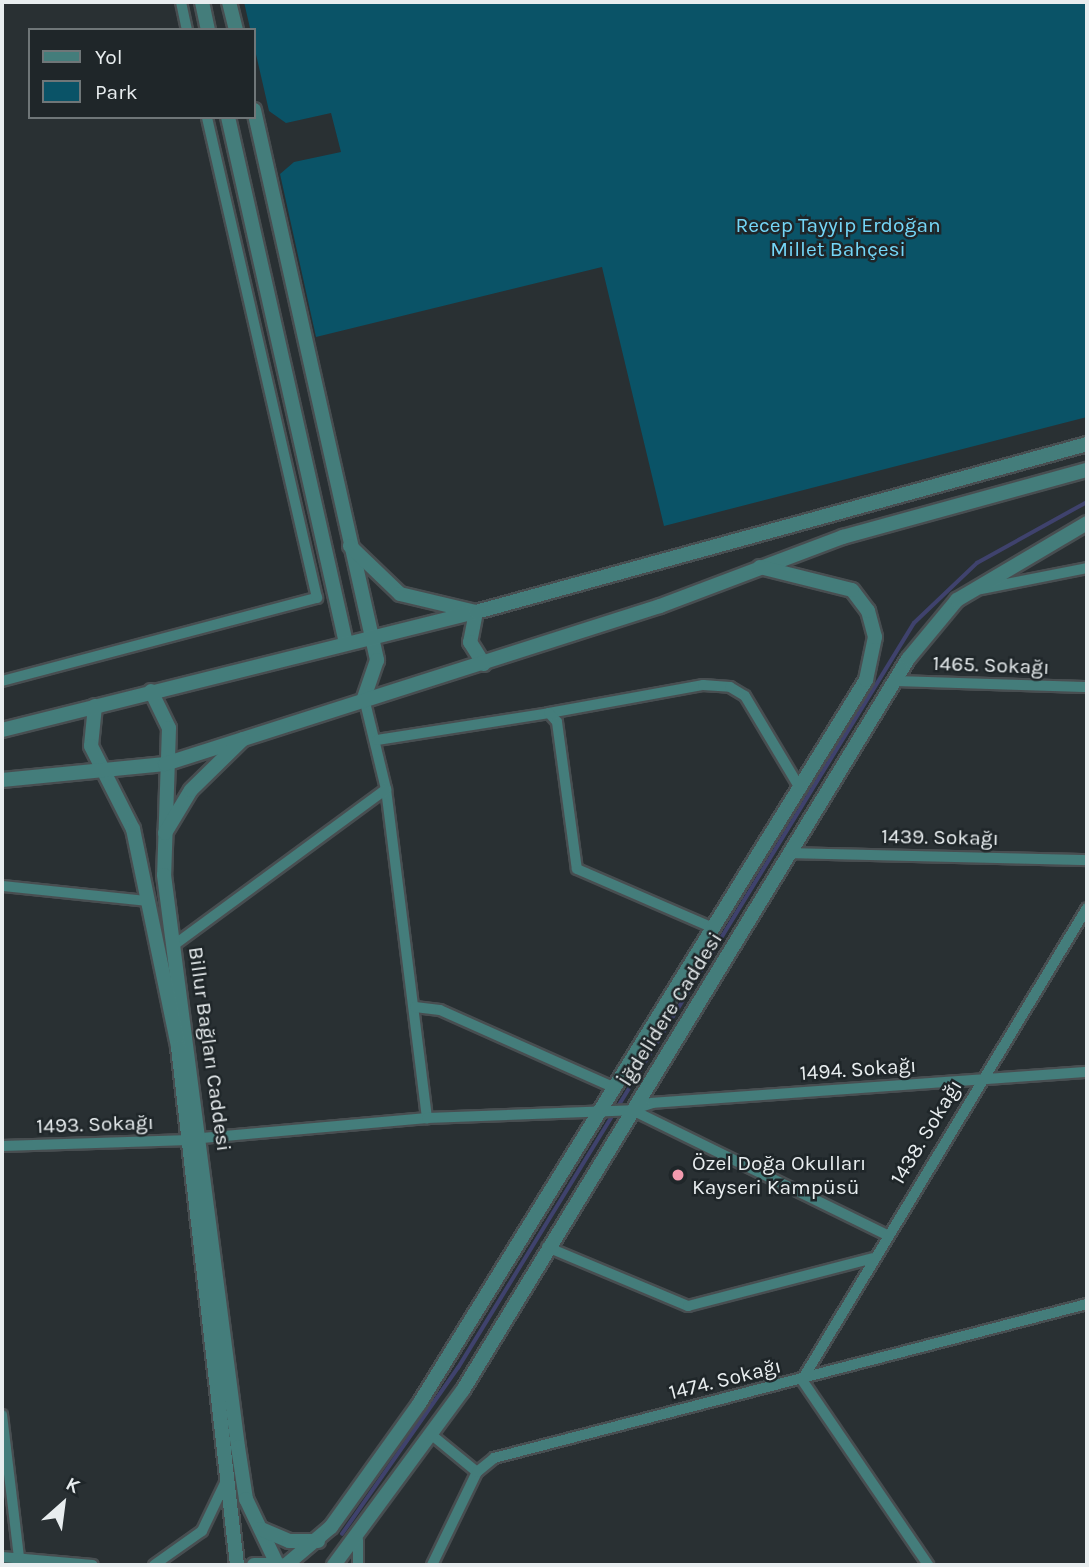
<!DOCTYPE html>
<html>
<head>
<meta charset="utf-8">
<style>
	body { margin:0 }
	#map { position:relative; width:1089px; height:1567px; overflow:hidden; background:#293033; font-family:Karla,sans-serif }
	div>[style] { position:absolute }
	.green>* { inset:0; background:#0a5367 }
	.stream>* { height:3.5px; margin:-1.75px; padding:0 1.75px; transform-origin:1.75px; border-radius:1.75px; background:#3f426d }
	.roads { filter:drop-shadow(2px 0 #484e51) drop-shadow(-2px 0 #484e51) drop-shadow(0 2px #484e51) drop-shadow(0 -2px #484e51) }
	.minor>* { height:10px; margin:-5px; padding:0 5px; transform-origin:5px; border-radius:5px; background:#447d7b }
	.tertiary>* { height:14px; margin:-7px; padding:0 7px; transform-origin:7px; border-radius:7px; background:#447d7b }
	.dots>* { width:19px; height:19px; translate:-50% -50%; box-sizing:border-box; border:4px solid #1f2629; border-radius:50% }
	span { translate:-50% -50%; white-space:nowrap; text-align:center; line-height:1.15; -webkit-text-stroke:5px #1f2629; paint-order:stroke }
	.park-label { font-size:21px; color:#74d6f7 }
	.street-label { font-size:21px; color:#e8edef }
	.poi-label { font-size:21px; color:#e8edef }
	.left { translate:0 -50%; text-align:left }
	.frame { position:absolute; inset:0; border:4px solid #e8edef; pointer-events:none }
	.legend { position:absolute; left:28px; top:28px; width:228px; height:91px; box-sizing:border-box; background:#1f2629; border:2px solid #6f7678; margin:0; padding:9px 12px; list-style:none; font-size:21px; color:#e8edef }
	.legend li { display:flex; align-items:center; gap:14px; height:35px }
	.legend b { width:35px; border:2px solid #6f7678 }
	.north { position:absolute; left:28px; top:1469px; width:70px; height:70px; -webkit-text-stroke:5px #1f2629; paint-order:stroke; rotate:28deg; font-size:19px; font-weight:700; line-height:28px; text-align:center; color:#e8edef }
	.north::after { content:''; display:block; margin:auto; width:24px; height:32px; background:#e8edef; clip-path:polygon(50% 0,100% 100%,50% 72%,0 100%) }
</style>
</head>
<body>
<div id="map">
	<div class="green">
		<div style="clip-path:polygon(244px 2px,1087px 2px,1087px 417px,664px 526px,602px 267px,316px 337px,280px 174px,294px 162px,341px 152px,331px 113px,286px 123px,269px 111px)"></div>
	</div>
	<div class="stream">
		<div style="left:342px;top:1534px;width:203px;rotate:-55.1deg"></div>
		<div style="left:458px;top:1368px;width:873px;rotate:-58.53deg"></div>
		<div style="left:914px;top:623px;width:87px;rotate:-43.6deg"></div>
		<div style="left:977px;top:563px;width:126px;rotate:-29deg"></div>
	</div>
	<div class="roads">
		<div class="minor">
			<div style="left:181px;top:2px;width:29px;rotate:78deg"></div>
			<div style="left:981px;top:589px;width:108px;rotate:-11.2deg"></div>
			<div style="left:2px;top:681px;width:326px;rotate:-14.8deg"></div>
			<div style="left:317px;top:598px;width:493px;rotate:-102.9deg"></div>
			<div style="left:893px;top:681px;width:194px;rotate:1.8deg"></div>
			<div style="left:364px;top:698px;width:94px;rotate:76.4deg"></div>
			<div style="left:386px;top:789px;width:332px;rotate:82.9deg"></div>
			<div style="left:549px;top:713px;width:157px;rotate:-10.3deg"></div>
			<div style="left:703px;top:685px;width:27px;rotate:4deg"></div>
			<div style="left:730px;top:687px;width:17px;rotate:31deg"></div>
			<div style="left:745px;top:696px;width:109px;rotate:59.2deg"></div>
			<div style="left:377px;top:740px;width:174px;rotate:-8.9deg"></div>
			<div style="left:549px;top:713px;width:12px;rotate:48deg"></div>
			<div style="left:557px;top:722px;width:148px;rotate:82.3deg"></div>
			<div style="left:577px;top:869px;width:146px;rotate:23.4deg"></div>
			<div style="left:791px;top:853px;width:296px;rotate:1.4deg"></div>
			<div style="left:2px;top:886px;width:147px;rotate:5.9deg"></div>
			<div style="left:174px;top:945px;width:263px;rotate:-36.3deg"></div>
			<div style="left:415px;top:1007px;width:25px;rotate:7deg"></div>
			<div style="left:440px;top:1010px;width:187px;rotate:24deg"></div>
			<div style="left:634px;top:1109px;width:19px;rotate:-18deg"></div>
			<div style="left:652px;top:1103px;width:436px;rotate:-4.1deg"></div>
			<div style="left:202px;top:1138px;width:226px;rotate:-5.1deg"></div>
			<div style="left:427px;top:1118px;width:205px;rotate:-2.2deg"></div>
			<div style="left:632px;top:1110px;width:284px;rotate:26.1deg"></div>
			<div style="left:2px;top:1146px;width:188px;rotate:-1.8deg"></div>
			<div style="left:547px;top:1247px;width:153px;rotate:22.7deg"></div>
			<div style="left:688px;top:1306px;width:191px;rotate:-14.5deg"></div>
			<div style="left:802px;top:1380px;width:551px;rotate:-58.88deg"></div>
			<div style="left:802px;top:1380px;width:224px;rotate:55.7deg"></div>
			<div style="left:2px;top:1415px;width:144px;rotate:83.2deg"></div>
			<div style="left:433px;top:1436px;width:57px;rotate:39.3deg"></div>
			<div style="left:2px;top:1557px;width:91px;rotate:5deg"></div>
			<div style="left:154px;top:1565px;width:59px;rotate:-35.3deg"></div>
			<div style="left:202px;top:1531px;width:55px;rotate:-64.4deg"></div>
			<div style="left:358px;top:1565px;width:25px;rotate:-90deg"></div>
			<div style="left:432px;top:1565px;width:103px;rotate:-64.2deg"></div>
			<div style="left:477px;top:1472px;width:22px;rotate:-39deg"></div>
			<div style="left:494px;top:1458px;width:613px;rotate:-14.56deg"></div>
		</div>
		<div class="tertiary">
			<div style="left:202px;top:2px;width:29px;rotate:78deg"></div>
			<div style="left:229px;top:2px;width:29px;rotate:76deg"></div>
			<div style="left:254px;top:110px;width:564px;rotate:77.39deg"></div>
			<div style="left:377px;top:660px;width:40px;rotate:108.9deg"></div>
			<div style="left:228px;top:117px;width:539px;rotate:77.36deg"></div>
			<div style="left:350px;top:546px;width:69px;rotate:43.8deg"></div>
			<div style="left:400px;top:594px;width:78px;rotate:13.3deg"></div>
			<div style="left:476px;top:612px;width:31px;rotate:101deg"></div>
			<div style="left:470px;top:642px;width:26px;rotate:58deg"></div>
			<div style="left:151px;top:691px;width:41px;rotate:64.1deg"></div>
			<div style="left:169px;top:728px;width:147px;rotate:91.9deg"></div>
			<div style="left:164px;top:875px;width:577px;rotate:82.63deg"></div>
			<div style="left:238px;top:1447px;width:53px;rotate:81.3deg"></div>
			<div style="left:246px;top:1499px;width:72px;rotate:64.5deg"></div>
			<div style="left:95px;top:706px;width:40px;rotate:95.7deg"></div>
			<div style="left:91px;top:746px;width:93px;rotate:63.2deg"></div>
			<div style="left:133px;top:829px;width:223px;rotate:78.3deg"></div>
			<div style="left:178px;top:1047px;width:521px;rotate:83.5deg"></div>
			<div style="left:2px;top:730px;width:488px;rotate:-14deg"></div>
			<div style="left:476px;top:612px;width:634px;rotate:-15.37deg"></div>
			<div style="left:2px;top:780px;width:164px;rotate:-5.6deg"></div>
			<div style="left:165px;top:764px;width:520px;rotate:-17.7deg"></div>
			<div style="left:660px;top:606px;width:196px;rotate:-20.7deg"></div>
			<div style="left:843px;top:537px;width:253px;rotate:-15.4deg"></div>
			<div style="left:165px;top:833px;width:50px;rotate:-58.8deg"></div>
			<div style="left:191px;top:790px;width:73px;rotate:-44.4deg"></div>
			<div style="left:261px;top:1529px;width:30px;rotate:23deg"></div>
			<div style="left:289px;top:1541px;width:29px"></div>
			<div style="left:254px;top:1565px;width:26px"></div>
			<div style="left:286px;top:1565px;width:59px;rotate:-40.2deg"></div>
			<div style="left:331px;top:1527px;width:151px;rotate:-54.4deg"></div>
			<div style="left:419px;top:1404px;width:851px;rotate:-58.31deg"></div>
			<div style="left:866px;top:680px;width:44px;rotate:-78.2deg"></div>
			<div style="left:875px;top:637px;width:27px;rotate:-105deg"></div>
			<div style="left:868px;top:611px;width:26px;rotate:-127deg"></div>
			<div style="left:852px;top:590px;width:95px;rotate:-166deg"></div>
			<div style="left:334px;top:1565px;width:217px;rotate:-53.6deg"></div>
			<div style="left:463px;top:1390px;width:856px;rotate:-58.67deg"></div>
			<div style="left:908px;top:659px;width:77px;rotate:-50.3deg"></div>
			<div style="left:957px;top:600px;width:151px;rotate:-30.6deg"></div>
		</div>
	</div>
	<div class="dots">
		<div style="left:678px;top:1175px;background:#f29aae"></div>
	</div>
	<div class="park-label">
		<span style="left:838px;top:237px">Recep Tayyip Erdoğan<br>Millet Bahçesi</span>
	</div>
	<div class="street-label">
		<span style="left:991px;top:665px;rotate:2deg">1465. Sokağı</span>
		<span style="left:940px;top:837px;rotate:1deg">1439. Sokağı</span>
		<span style="left:670px;top:1009px;rotate:-58deg">İğdelidere Caddesi</span>
		<span style="left:210px;top:1049px;rotate:82deg">Billur Bağları Caddesi</span>
		<span style="left:858px;top:1069px;rotate:-4deg">1494. Sokağı</span>
		<span style="left:95px;top:1124px;rotate:-2deg">1493. Sokağı</span>
		<span style="left:926px;top:1132px;rotate:-59deg">1438. Sokağı</span>
		<span style="left:725px;top:1379px;rotate:-14deg">1474. Sokağı</span>
	</div>
	<div class="poi-label">
		<span class="left" style="left:692px;top:1175px">Özel Doğa Okulları<br>Kayseri Kampüsü</span>
	</div>
	<div class="frame"></div>
	<ul class="legend">
	<li><b style="height:9px;background:#447d7b"></b>Yol</li>
	<li><b style="height:19px;background:#0a5367"></b>Park</li>
	</ul>
	<div class="north">K</div>
</div>
</body>
</html>
